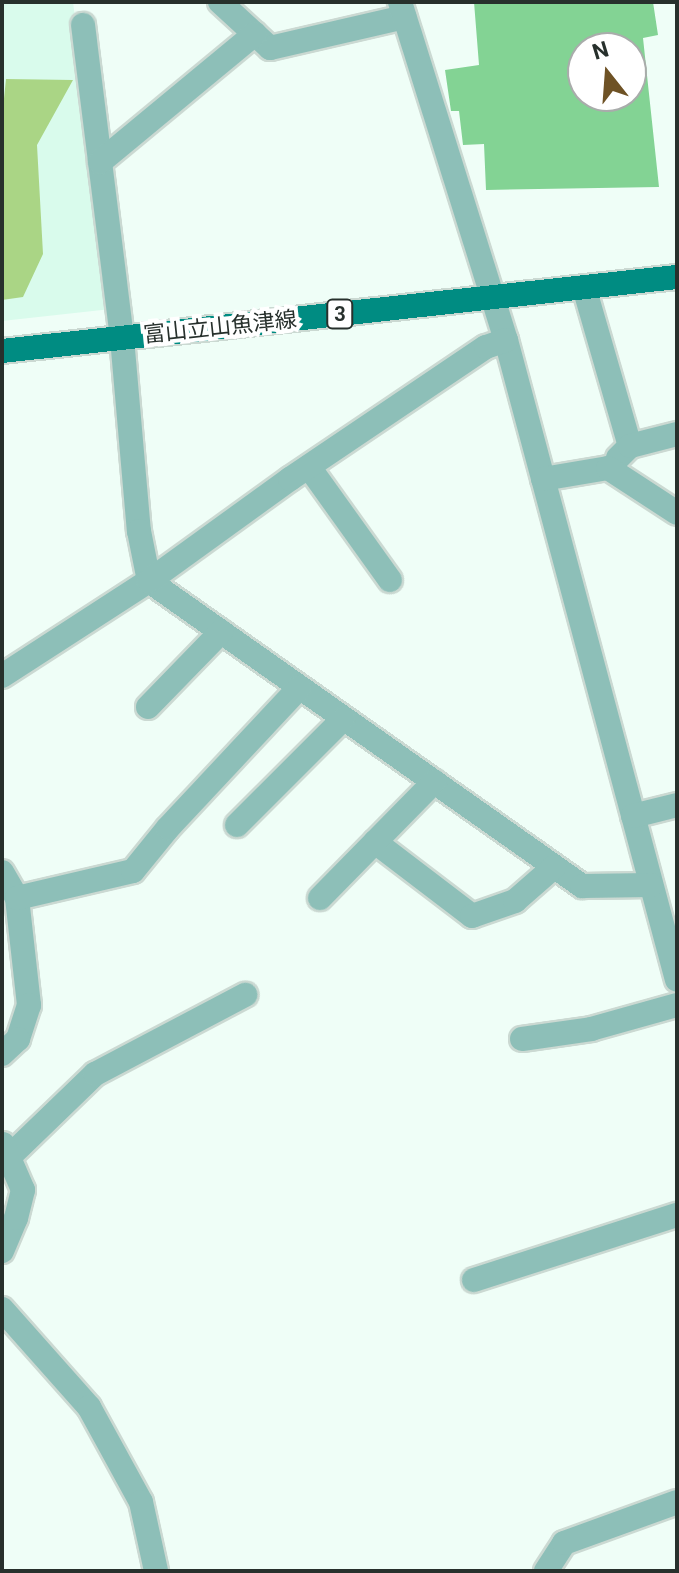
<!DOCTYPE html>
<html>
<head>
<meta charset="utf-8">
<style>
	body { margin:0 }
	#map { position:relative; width:679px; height:1573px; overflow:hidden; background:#effef7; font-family:Roboto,"Noto Sans JP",sans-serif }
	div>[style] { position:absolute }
	.built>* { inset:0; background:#d9fbec }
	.green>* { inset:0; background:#aad585 }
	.building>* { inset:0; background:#83d394 }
	.roads { filter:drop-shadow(2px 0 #cbd9d2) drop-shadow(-2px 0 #cbd9d2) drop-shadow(0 2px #cbd9d2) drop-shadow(0 -2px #cbd9d2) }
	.minor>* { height:24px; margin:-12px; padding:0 12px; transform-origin:12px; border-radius:12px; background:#8dbfb8 }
	.major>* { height:24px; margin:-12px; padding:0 12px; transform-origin:12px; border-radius:12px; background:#008c82 }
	span { translate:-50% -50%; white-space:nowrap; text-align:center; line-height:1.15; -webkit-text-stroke:8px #fff; paint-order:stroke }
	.shield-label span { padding:2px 6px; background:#fff; border:2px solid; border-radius:6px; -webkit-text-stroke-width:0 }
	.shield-label { font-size:20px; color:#27302c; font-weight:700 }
	.street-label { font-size:22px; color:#27302c }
	.frame { position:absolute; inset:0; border:4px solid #27302c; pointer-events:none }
	.north { position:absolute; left:567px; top:32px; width:80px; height:80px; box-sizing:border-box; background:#fff; border:2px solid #a9acab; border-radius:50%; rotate:343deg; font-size:22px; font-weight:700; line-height:32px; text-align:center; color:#27302c }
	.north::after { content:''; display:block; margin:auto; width:28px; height:36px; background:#6e5225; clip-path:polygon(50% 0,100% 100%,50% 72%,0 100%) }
</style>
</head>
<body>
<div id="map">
	<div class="built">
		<div style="clip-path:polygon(2px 2px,73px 2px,111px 309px,2px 321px)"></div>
	</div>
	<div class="green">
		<div style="clip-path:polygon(6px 79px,73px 80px,37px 145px,43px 254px,23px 297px,2px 300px,2px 118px)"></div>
	</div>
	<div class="building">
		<div style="clip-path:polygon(evenodd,474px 2px,653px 2px,658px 35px,643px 38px,659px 187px,486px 190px,484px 144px,463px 145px,459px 111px,451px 111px,445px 70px,479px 65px,474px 2px,583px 48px,631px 48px,631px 96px,583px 96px,583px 48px)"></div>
	</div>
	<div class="roads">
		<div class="minor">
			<div style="left:220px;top:2px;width:68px;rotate:42.6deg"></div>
			<div style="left:270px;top:48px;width:138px;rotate:-13deg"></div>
			<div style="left:400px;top:2px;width:354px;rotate:72.6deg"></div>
			<div style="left:506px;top:340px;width:662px;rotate:75.04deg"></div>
			<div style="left:83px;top:25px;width:315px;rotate:82.9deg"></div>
			<div style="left:122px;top:338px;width:194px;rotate:85deg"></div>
			<div style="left:139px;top:531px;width:51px;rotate:78.7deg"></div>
			<div style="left:149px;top:581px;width:530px;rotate:35.16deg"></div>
			<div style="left:582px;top:886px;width:69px;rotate:-0.8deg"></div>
			<div style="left:100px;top:162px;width:201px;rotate:-39.6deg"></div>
			<div style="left:584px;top:287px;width:166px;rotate:73.9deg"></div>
			<div style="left:618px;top:458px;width:17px;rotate:-45deg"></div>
			<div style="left:630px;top:446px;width:49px;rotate:-14.3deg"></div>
			<div style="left:309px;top:467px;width:139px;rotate:54.4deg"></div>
			<div style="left:543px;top:479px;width:66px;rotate:-9.6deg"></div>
			<div style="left:608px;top:468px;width:82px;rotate:33.1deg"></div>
			<div style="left:2px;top:676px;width:175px;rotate:-32.9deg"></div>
			<div style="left:149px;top:581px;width:174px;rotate:-35.9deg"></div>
			<div style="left:290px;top:479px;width:236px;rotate:-34deg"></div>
			<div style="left:486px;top:347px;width:21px;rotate:-19deg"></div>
			<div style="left:148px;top:707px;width:105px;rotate:-45.8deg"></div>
			<div style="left:633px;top:816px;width:45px;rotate:-14deg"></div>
			<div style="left:237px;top:825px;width:150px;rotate:-45deg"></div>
			<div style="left:375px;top:842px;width:122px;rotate:37.3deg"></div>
			<div style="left:472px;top:916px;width:46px;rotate:-19.2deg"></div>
			<div style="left:515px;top:901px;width:52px;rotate:-41.1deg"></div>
			<div style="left:2px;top:872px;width:30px;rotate:60deg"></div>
			<div style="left:17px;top:898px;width:108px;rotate:83.6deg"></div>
			<div style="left:29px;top:1005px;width:36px;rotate:108deg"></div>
			<div style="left:18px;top:1039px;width:22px;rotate:137deg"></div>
			<div style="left:17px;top:898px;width:119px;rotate:-13.1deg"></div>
			<div style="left:133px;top:871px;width:55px;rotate:-50.9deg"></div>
			<div style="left:168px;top:828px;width:192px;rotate:-46.9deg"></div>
			<div style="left:320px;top:898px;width:163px;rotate:-45.5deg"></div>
			<div style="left:522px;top:1039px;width:70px;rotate:-8.2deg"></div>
			<div style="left:591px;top:1029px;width:89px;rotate:-15.6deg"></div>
			<div style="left:9px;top:1157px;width:120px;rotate:-44deg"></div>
			<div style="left:95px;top:1074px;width:170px;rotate:-27.8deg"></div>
			<div style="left:2px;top:1251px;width:36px;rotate:-67deg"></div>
			<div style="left:16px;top:1218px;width:29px;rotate:-76deg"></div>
			<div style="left:23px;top:1190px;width:50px;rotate:-113.5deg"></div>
			<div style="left:474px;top:1280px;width:213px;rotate:-17.8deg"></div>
			<div style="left:2px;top:1309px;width:131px;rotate:48.4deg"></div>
			<div style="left:89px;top:1407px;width:108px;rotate:61.3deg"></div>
			<div style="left:141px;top:1502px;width:71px;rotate:77.7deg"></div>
			<div style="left:546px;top:1571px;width:33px;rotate:-57deg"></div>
			<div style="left:564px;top:1543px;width:120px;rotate:-19.9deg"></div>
		</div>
		<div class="major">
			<div style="left:2px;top:351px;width:679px;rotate:-6.26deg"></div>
		</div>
	</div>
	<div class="shield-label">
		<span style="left:340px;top:314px">3</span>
	</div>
	<div class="street-label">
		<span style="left:220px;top:327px;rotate:-6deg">富山立山魚津線</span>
	</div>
	<div class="frame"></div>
	<div class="north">N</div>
</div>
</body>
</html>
